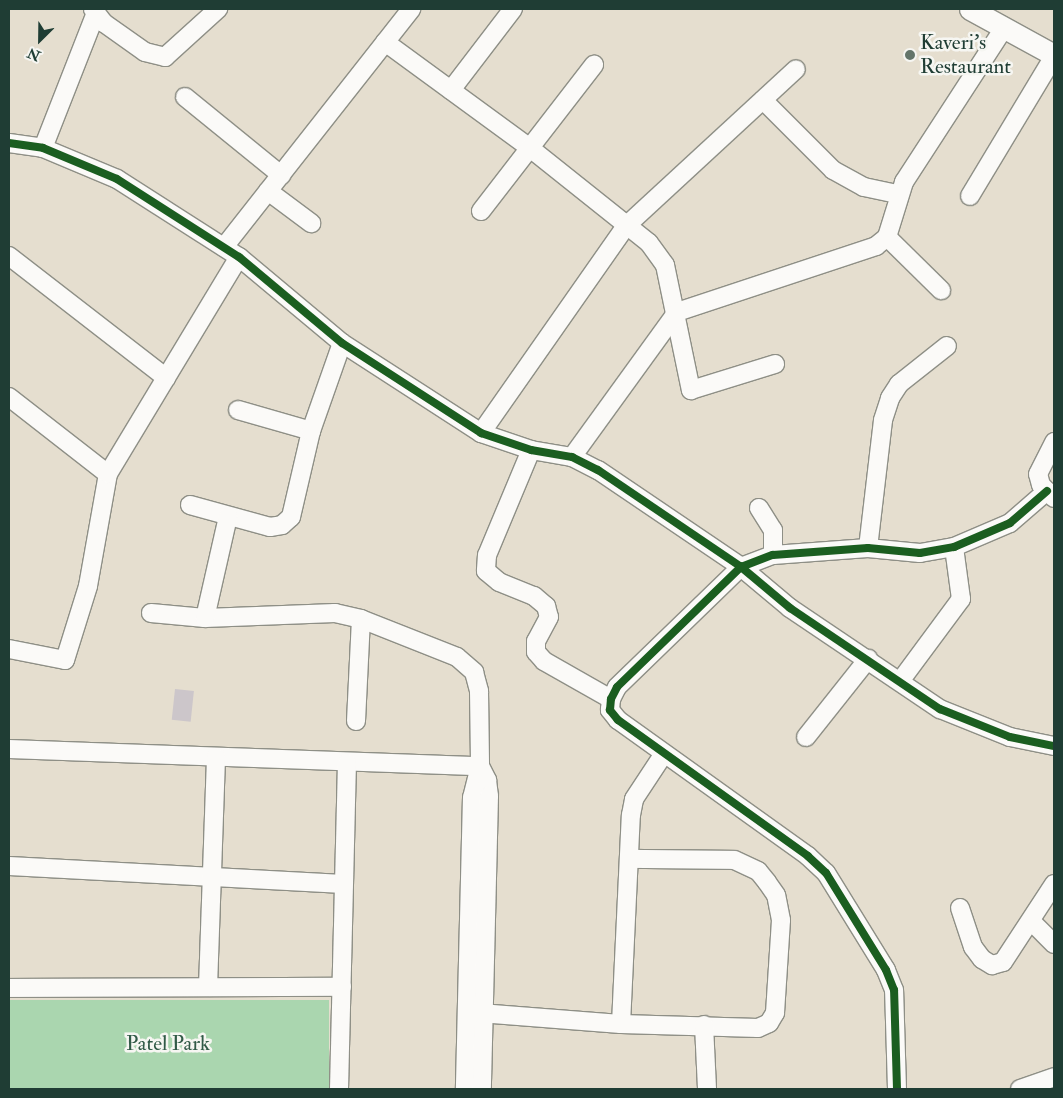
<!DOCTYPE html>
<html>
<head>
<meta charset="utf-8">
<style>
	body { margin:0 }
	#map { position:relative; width:1063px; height:1098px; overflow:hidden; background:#e5decf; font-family:"IM FELL Double Pica",serif }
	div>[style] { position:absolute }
	.green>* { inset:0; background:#aad6af; transform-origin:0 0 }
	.building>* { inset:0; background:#ccc6ca; transform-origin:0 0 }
	.roads { filter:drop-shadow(1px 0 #8e8f86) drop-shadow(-1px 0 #8e8f86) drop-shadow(0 1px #8e8f86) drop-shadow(0 -1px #8e8f86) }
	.minor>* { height:18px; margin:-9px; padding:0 9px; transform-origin:9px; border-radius:9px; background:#fbfaf8 }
	.tertiary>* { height:21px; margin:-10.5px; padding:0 10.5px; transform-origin:10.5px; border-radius:10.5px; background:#fbfaf8 }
	.cycleway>* { height:8px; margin:-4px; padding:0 4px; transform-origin:4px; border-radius:4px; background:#1b5e20 }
	.dots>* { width:14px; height:14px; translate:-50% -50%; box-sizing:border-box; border:2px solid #f6f6f2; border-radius:50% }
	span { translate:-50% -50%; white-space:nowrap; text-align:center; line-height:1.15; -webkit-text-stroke:5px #f6f6f2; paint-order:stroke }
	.poi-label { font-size:21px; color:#1f3d34 }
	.left { translate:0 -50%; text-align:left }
	.park-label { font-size:21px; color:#315a47 }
	.frame { position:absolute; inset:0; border:10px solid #1f3d34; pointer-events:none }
	.north { position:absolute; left:15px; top:15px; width:50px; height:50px; -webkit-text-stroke:4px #f6f6f2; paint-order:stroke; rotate:203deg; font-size:14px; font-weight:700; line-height:20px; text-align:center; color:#1f3d34 }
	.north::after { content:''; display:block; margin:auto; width:18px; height:22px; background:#1f3d34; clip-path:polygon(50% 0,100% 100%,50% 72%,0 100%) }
</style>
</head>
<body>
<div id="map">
	<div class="green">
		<div style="left:9px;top:1000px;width:320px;height:89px"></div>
	</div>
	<div class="building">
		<div style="left:175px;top:689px;width:19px;height:31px;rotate:6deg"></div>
	</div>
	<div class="roads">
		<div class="minor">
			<div style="left:93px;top:9px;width:18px;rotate:52deg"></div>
			<div style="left:104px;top:23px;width:50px;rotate:35.3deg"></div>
			<div style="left:145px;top:52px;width:21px;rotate:14deg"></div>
			<div style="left:165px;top:57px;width:72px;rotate:-42.2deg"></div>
			<div style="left:385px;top:42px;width:180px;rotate:36.2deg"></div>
			<div style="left:530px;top:148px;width:152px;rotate:38.6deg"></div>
			<div style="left:649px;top:243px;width:27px;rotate:54deg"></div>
			<div style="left:665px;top:265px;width:128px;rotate:78.3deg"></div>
			<div style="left:691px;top:390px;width:88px;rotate:-17.2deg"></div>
			<div style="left:451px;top:90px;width:102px;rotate:-52.6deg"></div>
			<div style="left:185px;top:97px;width:124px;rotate:39.1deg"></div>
			<div style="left:763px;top:100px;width:99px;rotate:45deg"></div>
			<div style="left:833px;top:170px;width:35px;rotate:29deg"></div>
			<div style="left:864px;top:187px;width:35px;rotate:12deg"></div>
			<div style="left:9px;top:143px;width:34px;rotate:8deg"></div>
			<div style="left:43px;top:148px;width:80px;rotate:22.7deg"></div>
			<div style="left:117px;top:179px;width:145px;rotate:32.6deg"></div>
			<div style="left:239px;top:257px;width:134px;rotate:39.9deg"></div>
			<div style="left:342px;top:343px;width:166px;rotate:32.9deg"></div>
			<div style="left:481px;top:433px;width:53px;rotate:18.8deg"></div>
			<div style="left:531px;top:450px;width:42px;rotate:9.7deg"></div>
			<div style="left:572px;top:457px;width:29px;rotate:27deg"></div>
			<div style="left:598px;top:470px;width:173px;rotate:34.1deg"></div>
			<div style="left:741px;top:567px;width:64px;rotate:39.9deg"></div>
			<div style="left:790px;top:608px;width:181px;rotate:34deg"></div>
			<div style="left:940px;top:709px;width:75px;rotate:21.8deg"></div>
			<div style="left:1010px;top:737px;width:45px;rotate:11.6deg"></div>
			<div style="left:43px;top:148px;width:143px;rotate:-68.6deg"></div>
			<div style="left:268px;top:191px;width:54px;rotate:36.7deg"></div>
			<div style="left:970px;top:196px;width:163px;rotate:-59deg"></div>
			<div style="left:481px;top:211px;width:185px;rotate:-52.3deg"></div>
			<div style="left:887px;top:237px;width:76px;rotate:44.5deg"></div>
			<div style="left:224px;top:247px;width:303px;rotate:-51.8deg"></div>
			<div style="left:9px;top:256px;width:199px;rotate:37.8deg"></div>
			<div style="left:9px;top:397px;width:125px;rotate:37.9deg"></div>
			<div style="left:238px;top:410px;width:76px;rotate:16deg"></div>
			<div style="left:481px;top:433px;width:253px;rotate:-55deg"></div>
			<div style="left:626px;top:226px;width:231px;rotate:-42.7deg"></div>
			<div style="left:531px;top:450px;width:114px;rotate:112.7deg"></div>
			<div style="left:487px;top:555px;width:16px;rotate:94deg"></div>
			<div style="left:486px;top:571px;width:17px;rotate:40deg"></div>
			<div style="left:499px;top:582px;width:38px;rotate:22deg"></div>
			<div style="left:534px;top:596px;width:16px;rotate:40deg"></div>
			<div style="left:546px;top:606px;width:11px;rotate:75deg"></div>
			<div style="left:549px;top:617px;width:27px;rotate:118deg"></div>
			<div style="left:536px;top:641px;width:11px;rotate:90deg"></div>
			<div style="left:536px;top:652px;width:12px;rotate:48deg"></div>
			<div style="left:544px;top:661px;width:77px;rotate:29.6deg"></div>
			<div style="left:572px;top:457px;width:179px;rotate:-54.1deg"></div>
			<div style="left:677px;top:312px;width:210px;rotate:-18.3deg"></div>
			<div style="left:876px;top:246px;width:14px;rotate:-39deg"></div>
			<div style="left:887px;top:237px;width:58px;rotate:-72.8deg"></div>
			<div style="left:904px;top:182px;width:184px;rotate:-57deg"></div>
			<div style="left:1054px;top:498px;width:18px;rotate:-135deg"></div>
			<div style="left:1041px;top:485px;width:11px;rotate:-105deg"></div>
			<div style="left:1038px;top:474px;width:36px;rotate:-63deg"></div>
			<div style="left:190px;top:505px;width:83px;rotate:15.4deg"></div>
			<div style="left:270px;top:527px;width:12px;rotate:-9deg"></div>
			<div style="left:282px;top:525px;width:12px;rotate:-42deg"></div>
			<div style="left:291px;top:517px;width:88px;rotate:-76.9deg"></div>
			<div style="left:311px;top:431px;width:93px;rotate:-70.6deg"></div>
			<div style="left:759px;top:508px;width:26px;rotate:58deg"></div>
			<div style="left:773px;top:530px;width:25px;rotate:90deg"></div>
			<div style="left:868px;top:548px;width:129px;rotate:-83.3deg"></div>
			<div style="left:883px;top:420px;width:23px;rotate:-72deg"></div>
			<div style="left:890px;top:398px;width:17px;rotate:-57deg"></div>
			<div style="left:899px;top:384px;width:61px;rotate:-38.4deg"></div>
			<div style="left:151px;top:613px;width:54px;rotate:5.3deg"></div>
			<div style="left:205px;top:618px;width:130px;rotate:-2.2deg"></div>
			<div style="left:335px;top:613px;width:27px;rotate:13deg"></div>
			<div style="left:361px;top:619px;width:103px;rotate:21.6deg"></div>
			<div style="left:457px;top:657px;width:23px;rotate:41deg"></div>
			<div style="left:474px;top:672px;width:20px;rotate:75deg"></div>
			<div style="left:479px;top:691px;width:75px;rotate:89.2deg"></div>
			<div style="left:480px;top:766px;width:32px;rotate:104deg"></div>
			<div style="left:472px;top:797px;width:292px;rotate:91.4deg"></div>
			<div style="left:205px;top:618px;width:104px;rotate:-77.2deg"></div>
			<div style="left:9px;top:649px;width:57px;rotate:11.1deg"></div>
			<div style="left:65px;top:660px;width:77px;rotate:-72.7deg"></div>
			<div style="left:88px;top:586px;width:114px;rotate:-79.9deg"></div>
			<div style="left:108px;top:474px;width:253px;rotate:-58.9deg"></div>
			<div style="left:901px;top:680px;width:101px;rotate:-53.5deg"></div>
			<div style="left:961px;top:599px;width:52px;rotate:-97.7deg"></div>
			<div style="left:356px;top:721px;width:102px;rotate:-87.2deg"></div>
			<div style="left:806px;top:737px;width:100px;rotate:-51.5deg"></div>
			<div style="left:9px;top:749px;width:471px;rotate:2.1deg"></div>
			<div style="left:480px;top:766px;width:16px;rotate:63deg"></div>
			<div style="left:487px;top:780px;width:16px;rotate:83deg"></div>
			<div style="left:489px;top:796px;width:293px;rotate:91.4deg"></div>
			<div style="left:9px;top:866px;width:335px;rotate:3.1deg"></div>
			<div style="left:960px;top:908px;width:41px;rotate:71.6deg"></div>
			<div style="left:973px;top:947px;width:15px;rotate:53deg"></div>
			<div style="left:982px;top:959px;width:12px;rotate:31deg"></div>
			<div style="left:992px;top:965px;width:11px;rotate:-15deg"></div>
			<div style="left:1003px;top:962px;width:93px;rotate:-56.8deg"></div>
			<div style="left:1032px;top:922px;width:31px;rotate:45deg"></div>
			<div style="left:208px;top:987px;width:230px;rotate:-88deg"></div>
			<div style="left:9px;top:988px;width:333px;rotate:-0.2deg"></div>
			<div style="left:467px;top:1012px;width:154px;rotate:4.5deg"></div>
			<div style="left:621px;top:1024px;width:137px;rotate:1.7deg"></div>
			<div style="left:758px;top:1028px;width:12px;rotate:-24deg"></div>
			<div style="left:769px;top:1023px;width:12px;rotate:-59deg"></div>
			<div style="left:775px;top:1013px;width:93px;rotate:-86.3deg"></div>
			<div style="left:781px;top:920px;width:25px;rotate:-101deg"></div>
			<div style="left:776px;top:895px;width:16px;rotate:-125deg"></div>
			<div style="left:767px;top:882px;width:14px;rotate:-129deg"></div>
			<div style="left:758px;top:871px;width:26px;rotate:-155deg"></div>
			<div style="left:734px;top:860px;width:104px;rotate:-179.4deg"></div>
			<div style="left:621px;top:1024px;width:209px;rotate:-87.3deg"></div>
			<div style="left:631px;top:815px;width:16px;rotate:-79deg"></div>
			<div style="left:634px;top:799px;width:53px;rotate:-56.6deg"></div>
			<div style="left:704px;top:1025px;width:64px;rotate:87.3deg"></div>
			<div style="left:339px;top:1089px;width:326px;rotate:-88.6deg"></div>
			<div style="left:897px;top:1089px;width:99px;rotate:-91.7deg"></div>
			<div style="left:894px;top:990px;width:22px;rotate:-112deg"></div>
			<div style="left:886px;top:970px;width:114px;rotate:-121.7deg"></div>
			<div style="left:826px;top:873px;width:25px;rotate:-137deg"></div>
			<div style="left:808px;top:856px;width:234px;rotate:-144.4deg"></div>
			<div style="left:618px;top:720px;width:13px;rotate:-129deg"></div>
			<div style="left:610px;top:710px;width:11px;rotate:-85deg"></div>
			<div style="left:611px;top:699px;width:13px;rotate:-63deg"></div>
			<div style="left:617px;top:687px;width:173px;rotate:-44.1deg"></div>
			<div style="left:741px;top:567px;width:34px;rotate:-21deg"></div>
			<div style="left:773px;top:555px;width:95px;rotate:-4.2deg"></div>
			<div style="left:868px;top:548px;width:52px;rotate:5.5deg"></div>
			<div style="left:920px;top:553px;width:35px;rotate:-10deg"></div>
			<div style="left:954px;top:547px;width:61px;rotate:-23.2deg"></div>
			<div style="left:1010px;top:523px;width:49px;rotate:-40.9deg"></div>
			<div style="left:1020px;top:1089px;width:36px;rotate:-19deg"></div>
		</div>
		<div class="tertiary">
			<div style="left:970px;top:9px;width:96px;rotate:28.7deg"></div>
		</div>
	</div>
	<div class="cycleway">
		<div style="left:9px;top:143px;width:34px;rotate:8deg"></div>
		<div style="left:43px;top:148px;width:80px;rotate:22.7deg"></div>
		<div style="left:117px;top:179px;width:145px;rotate:32.6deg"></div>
		<div style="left:239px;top:257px;width:134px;rotate:39.9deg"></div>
		<div style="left:342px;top:343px;width:166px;rotate:32.9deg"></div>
		<div style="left:481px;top:433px;width:53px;rotate:18.8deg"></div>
		<div style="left:531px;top:450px;width:42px;rotate:9.7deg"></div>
		<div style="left:572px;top:457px;width:29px;rotate:27deg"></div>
		<div style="left:598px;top:470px;width:173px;rotate:34.1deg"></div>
		<div style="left:741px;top:567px;width:64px;rotate:39.9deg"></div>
		<div style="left:790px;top:608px;width:181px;rotate:34deg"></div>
		<div style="left:940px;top:709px;width:75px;rotate:21.8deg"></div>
		<div style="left:1010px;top:737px;width:45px;rotate:11.6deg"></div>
		<div style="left:897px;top:1089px;width:99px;rotate:-91.7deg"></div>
		<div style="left:894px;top:990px;width:22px;rotate:-112deg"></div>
		<div style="left:886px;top:970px;width:114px;rotate:-121.7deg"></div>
		<div style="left:826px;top:873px;width:25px;rotate:-137deg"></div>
		<div style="left:808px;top:856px;width:234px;rotate:-144.4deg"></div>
		<div style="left:618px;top:720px;width:13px;rotate:-129deg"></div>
		<div style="left:610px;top:710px;width:11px;rotate:-85deg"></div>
		<div style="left:611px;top:699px;width:13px;rotate:-63deg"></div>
		<div style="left:617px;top:687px;width:173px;rotate:-44.1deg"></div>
		<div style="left:741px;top:567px;width:34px;rotate:-21deg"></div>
		<div style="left:773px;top:555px;width:95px;rotate:-4.2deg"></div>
		<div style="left:868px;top:548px;width:52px;rotate:5.5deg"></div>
		<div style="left:920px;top:553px;width:35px;rotate:-10deg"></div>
		<div style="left:954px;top:547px;width:61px;rotate:-23.2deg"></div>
		<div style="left:1010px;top:523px;width:49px;rotate:-40.9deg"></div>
	</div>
	<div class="dots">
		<div style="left:910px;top:55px;background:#64756a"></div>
	</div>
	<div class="poi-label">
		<span class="left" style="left:920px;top:55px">Kaveri's<br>Restaurant</span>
	</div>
	<div class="park-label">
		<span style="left:168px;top:1044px">Patel Park</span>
	</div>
	<div class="frame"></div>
	<div class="north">N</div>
</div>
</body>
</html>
